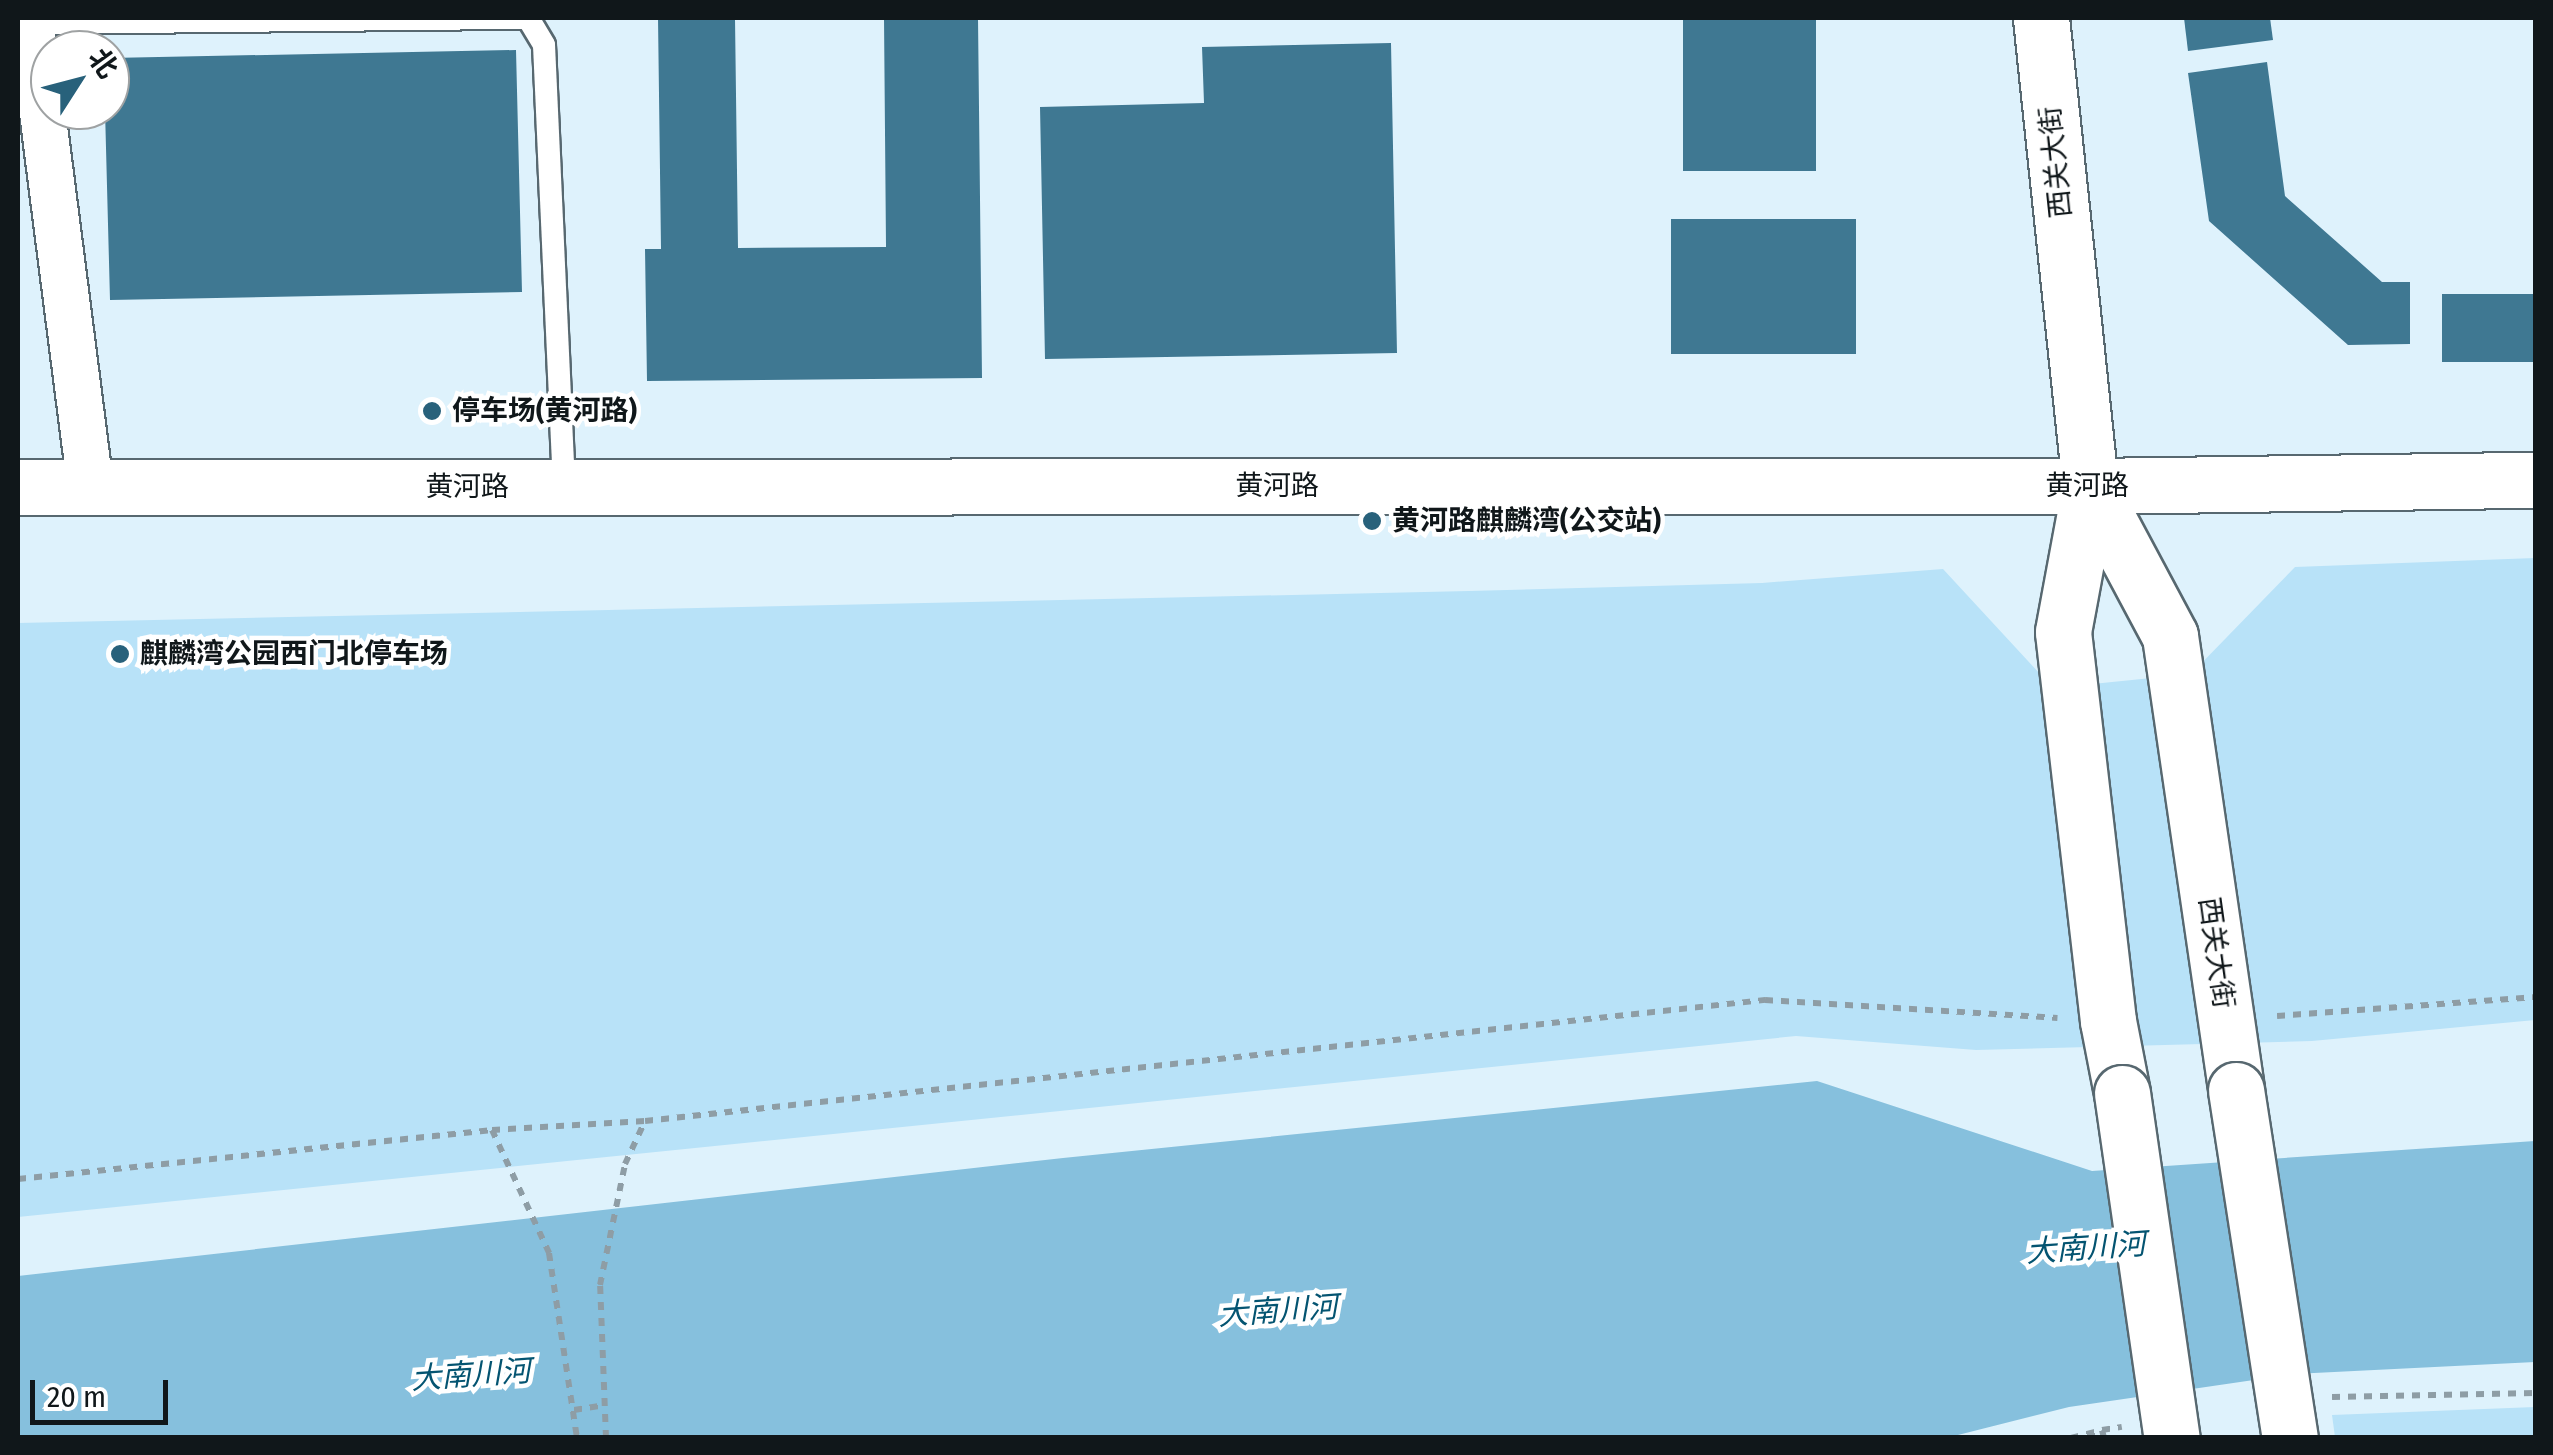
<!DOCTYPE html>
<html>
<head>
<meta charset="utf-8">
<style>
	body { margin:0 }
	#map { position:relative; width:2553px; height:1455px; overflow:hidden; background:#def2fc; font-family:"Fira Sans Condensed","Noto Sans SC",sans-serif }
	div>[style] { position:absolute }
	.green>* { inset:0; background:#b8e2f8 }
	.water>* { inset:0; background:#86c0dd }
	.building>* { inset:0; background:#3f7892; transform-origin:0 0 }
	.path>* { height:6px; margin-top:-3px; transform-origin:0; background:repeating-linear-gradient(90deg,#8e9da5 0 8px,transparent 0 16px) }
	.roads { filter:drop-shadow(2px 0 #576870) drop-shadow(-2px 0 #576870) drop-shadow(0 2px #576870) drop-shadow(0 -2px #576870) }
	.lane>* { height:22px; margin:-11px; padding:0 11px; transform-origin:11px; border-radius:11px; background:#fff }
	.street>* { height:45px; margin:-22.5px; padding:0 22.5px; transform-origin:22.5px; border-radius:22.5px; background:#fff }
	.secondary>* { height:55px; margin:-27.5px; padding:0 27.5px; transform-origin:27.5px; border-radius:27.5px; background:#fff }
	.primary>* { height:55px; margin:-27.5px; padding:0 27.5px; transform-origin:27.5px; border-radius:27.5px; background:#fff }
	.bridges { filter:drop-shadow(2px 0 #576870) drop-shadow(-2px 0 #576870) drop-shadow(0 2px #576870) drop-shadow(0 -2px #576870) }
	.secondary-bridge>* { height:55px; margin:-27.5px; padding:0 27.5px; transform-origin:27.5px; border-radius:27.5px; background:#fff }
	.dots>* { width:28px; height:28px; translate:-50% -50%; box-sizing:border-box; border:5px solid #fff; border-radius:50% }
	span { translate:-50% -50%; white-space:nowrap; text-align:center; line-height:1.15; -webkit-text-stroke:9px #fff; paint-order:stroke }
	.street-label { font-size:28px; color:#10171a }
	.poi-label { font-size:28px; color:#10171a; font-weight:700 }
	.left { translate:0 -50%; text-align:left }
	.water-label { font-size:30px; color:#045471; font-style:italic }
	.frame { position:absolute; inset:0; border:20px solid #10171a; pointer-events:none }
	.north { position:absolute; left:30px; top:30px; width:100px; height:100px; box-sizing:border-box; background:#fff; border:2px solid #9fa2a3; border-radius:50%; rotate:54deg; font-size:28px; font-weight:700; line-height:40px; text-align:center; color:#10171a }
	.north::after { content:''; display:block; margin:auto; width:35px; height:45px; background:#28617b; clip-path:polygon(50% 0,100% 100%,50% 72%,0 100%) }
	.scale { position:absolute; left:30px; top:1380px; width:138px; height:45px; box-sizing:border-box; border:5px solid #10171a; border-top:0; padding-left:12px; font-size:30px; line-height:35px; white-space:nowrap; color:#10171a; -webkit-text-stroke:8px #fff; paint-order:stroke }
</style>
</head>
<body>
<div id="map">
	<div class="green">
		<div style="clip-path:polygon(2535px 558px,2535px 1020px,2312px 1041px,1976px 1050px,1796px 1036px,18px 1217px,18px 623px,1469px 591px,1762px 583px,1943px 569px,2053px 688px,2191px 674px,2295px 567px)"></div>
		<div style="clip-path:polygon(2535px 1407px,2535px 1438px,2335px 1437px,2332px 1415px)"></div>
	</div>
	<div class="water">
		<div style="clip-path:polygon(1817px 1081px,2092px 1171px,2535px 1141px,2535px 1362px,2294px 1374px,2069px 1407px,1950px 1437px,18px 1437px,18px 1276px,1063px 1158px)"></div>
	</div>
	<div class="building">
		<div style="clip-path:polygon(658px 18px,735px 18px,738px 248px,886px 247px,884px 18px,978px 18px,982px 378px,647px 381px,645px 249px,661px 249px)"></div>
		<div style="left:1683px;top:18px;width:133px;height:153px"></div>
		<div style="clip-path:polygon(2184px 18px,2270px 18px,2273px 40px,2188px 51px)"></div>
		<div style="clip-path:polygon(1391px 43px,1397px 353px,1045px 359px,1040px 107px,1204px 103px,1202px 47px)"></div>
		<div style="clip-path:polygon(516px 50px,522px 292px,110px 300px,105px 110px,110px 110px,110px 58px)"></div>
		<div style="clip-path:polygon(2267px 62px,2285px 196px,2382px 282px,2410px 282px,2410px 344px,2348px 345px,2209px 221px,2188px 73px)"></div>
		<div style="left:1671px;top:219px;width:185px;height:135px"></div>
		<div style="left:2442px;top:294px;width:94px;height:68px"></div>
	</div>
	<div class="path">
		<div style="left:2277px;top:1016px;width:260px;rotate:-4.2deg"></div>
		<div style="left:492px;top:1130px;width:136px;rotate:65.1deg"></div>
		<div style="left:549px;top:1253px;width:187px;rotate:81.4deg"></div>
		<div style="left:18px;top:1179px;width:477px;rotate:-5.9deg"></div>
		<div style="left:492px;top:1130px;width:153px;rotate:-3.4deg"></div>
		<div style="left:645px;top:1121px;width:1127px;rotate:-6.17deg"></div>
		<div style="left:1765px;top:1000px;width:293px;rotate:3.5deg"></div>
		<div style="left:2332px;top:1397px;width:204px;rotate:-1.1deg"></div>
		<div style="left:574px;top:1410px;width:30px;rotate:-9deg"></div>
		<div style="left:606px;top:1438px;width:153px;rotate:-92.2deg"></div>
		<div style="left:600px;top:1285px;width:124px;rotate:-78.3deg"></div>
		<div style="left:625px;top:1164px;width:47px;rotate:-65.1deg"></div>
		<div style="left:2071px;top:1438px;width:32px;rotate:-14deg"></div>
		<div style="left:2104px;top:1438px;width:8px;rotate:-104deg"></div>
		<div style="left:2102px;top:1430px;width:20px;rotate:-9deg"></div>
	</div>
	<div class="roads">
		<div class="lane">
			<div style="left:31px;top:23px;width:497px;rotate:-0.6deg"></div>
			<div style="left:528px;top:18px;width:31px;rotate:59deg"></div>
			<div style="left:544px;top:45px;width:441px;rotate:87.4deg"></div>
		</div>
		<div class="street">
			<div style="left:30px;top:18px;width:473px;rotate:82.7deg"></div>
		</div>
		<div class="secondary">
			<div style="left:2090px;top:486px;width:170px;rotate:61.9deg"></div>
			<div style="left:2170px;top:636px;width:459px;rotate:81.7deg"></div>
			<div style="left:2090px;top:486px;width:148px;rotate:100.5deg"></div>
			<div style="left:2063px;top:632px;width:392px;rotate:83.4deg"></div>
			<div style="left:2108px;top:1021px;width:73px;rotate:79deg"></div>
			<div style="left:18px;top:487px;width:2072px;rotate:-0.03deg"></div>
			<div style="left:2090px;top:486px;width:446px;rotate:-0.8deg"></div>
		</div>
		<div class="primary">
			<div style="left:2041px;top:18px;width:471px;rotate:84deg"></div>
		</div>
	</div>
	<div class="bridges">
		<div class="secondary-bridge">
			<div style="left:2236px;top:1090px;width:352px;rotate:81.2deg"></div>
			<div style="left:2122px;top:1093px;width:349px;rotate:81.8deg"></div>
		</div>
	</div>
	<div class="dots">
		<div style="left:432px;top:411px;background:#28617b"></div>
		<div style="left:1372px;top:521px;background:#28617b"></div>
		<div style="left:120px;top:654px;background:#28617b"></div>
	</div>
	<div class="street-label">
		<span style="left:2056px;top:162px;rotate:-96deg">西关大街</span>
		<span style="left:1277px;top:486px">黄河路</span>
		<span style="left:2087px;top:486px">黄河路</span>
		<span style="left:467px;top:487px">黄河路</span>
		<span style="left:2216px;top:953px;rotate:82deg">西关大街</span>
	</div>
	<div class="poi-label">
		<span class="left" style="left:452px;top:411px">停车场(黄河路)</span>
		<span class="left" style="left:1392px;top:521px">黄河路麒麟湾(公交站)</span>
		<span class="left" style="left:140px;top:654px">麒麟湾公园西门北停车场</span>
	</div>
	<div class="water-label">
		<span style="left:2086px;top:1248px;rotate:-4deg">大南川河</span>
		<span style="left:1278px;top:1311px;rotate:-4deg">大南川河</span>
		<span style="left:471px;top:1375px;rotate:-4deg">大南川河</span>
	</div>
	<div class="frame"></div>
	<div class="north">北</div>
	<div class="scale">20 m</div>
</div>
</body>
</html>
